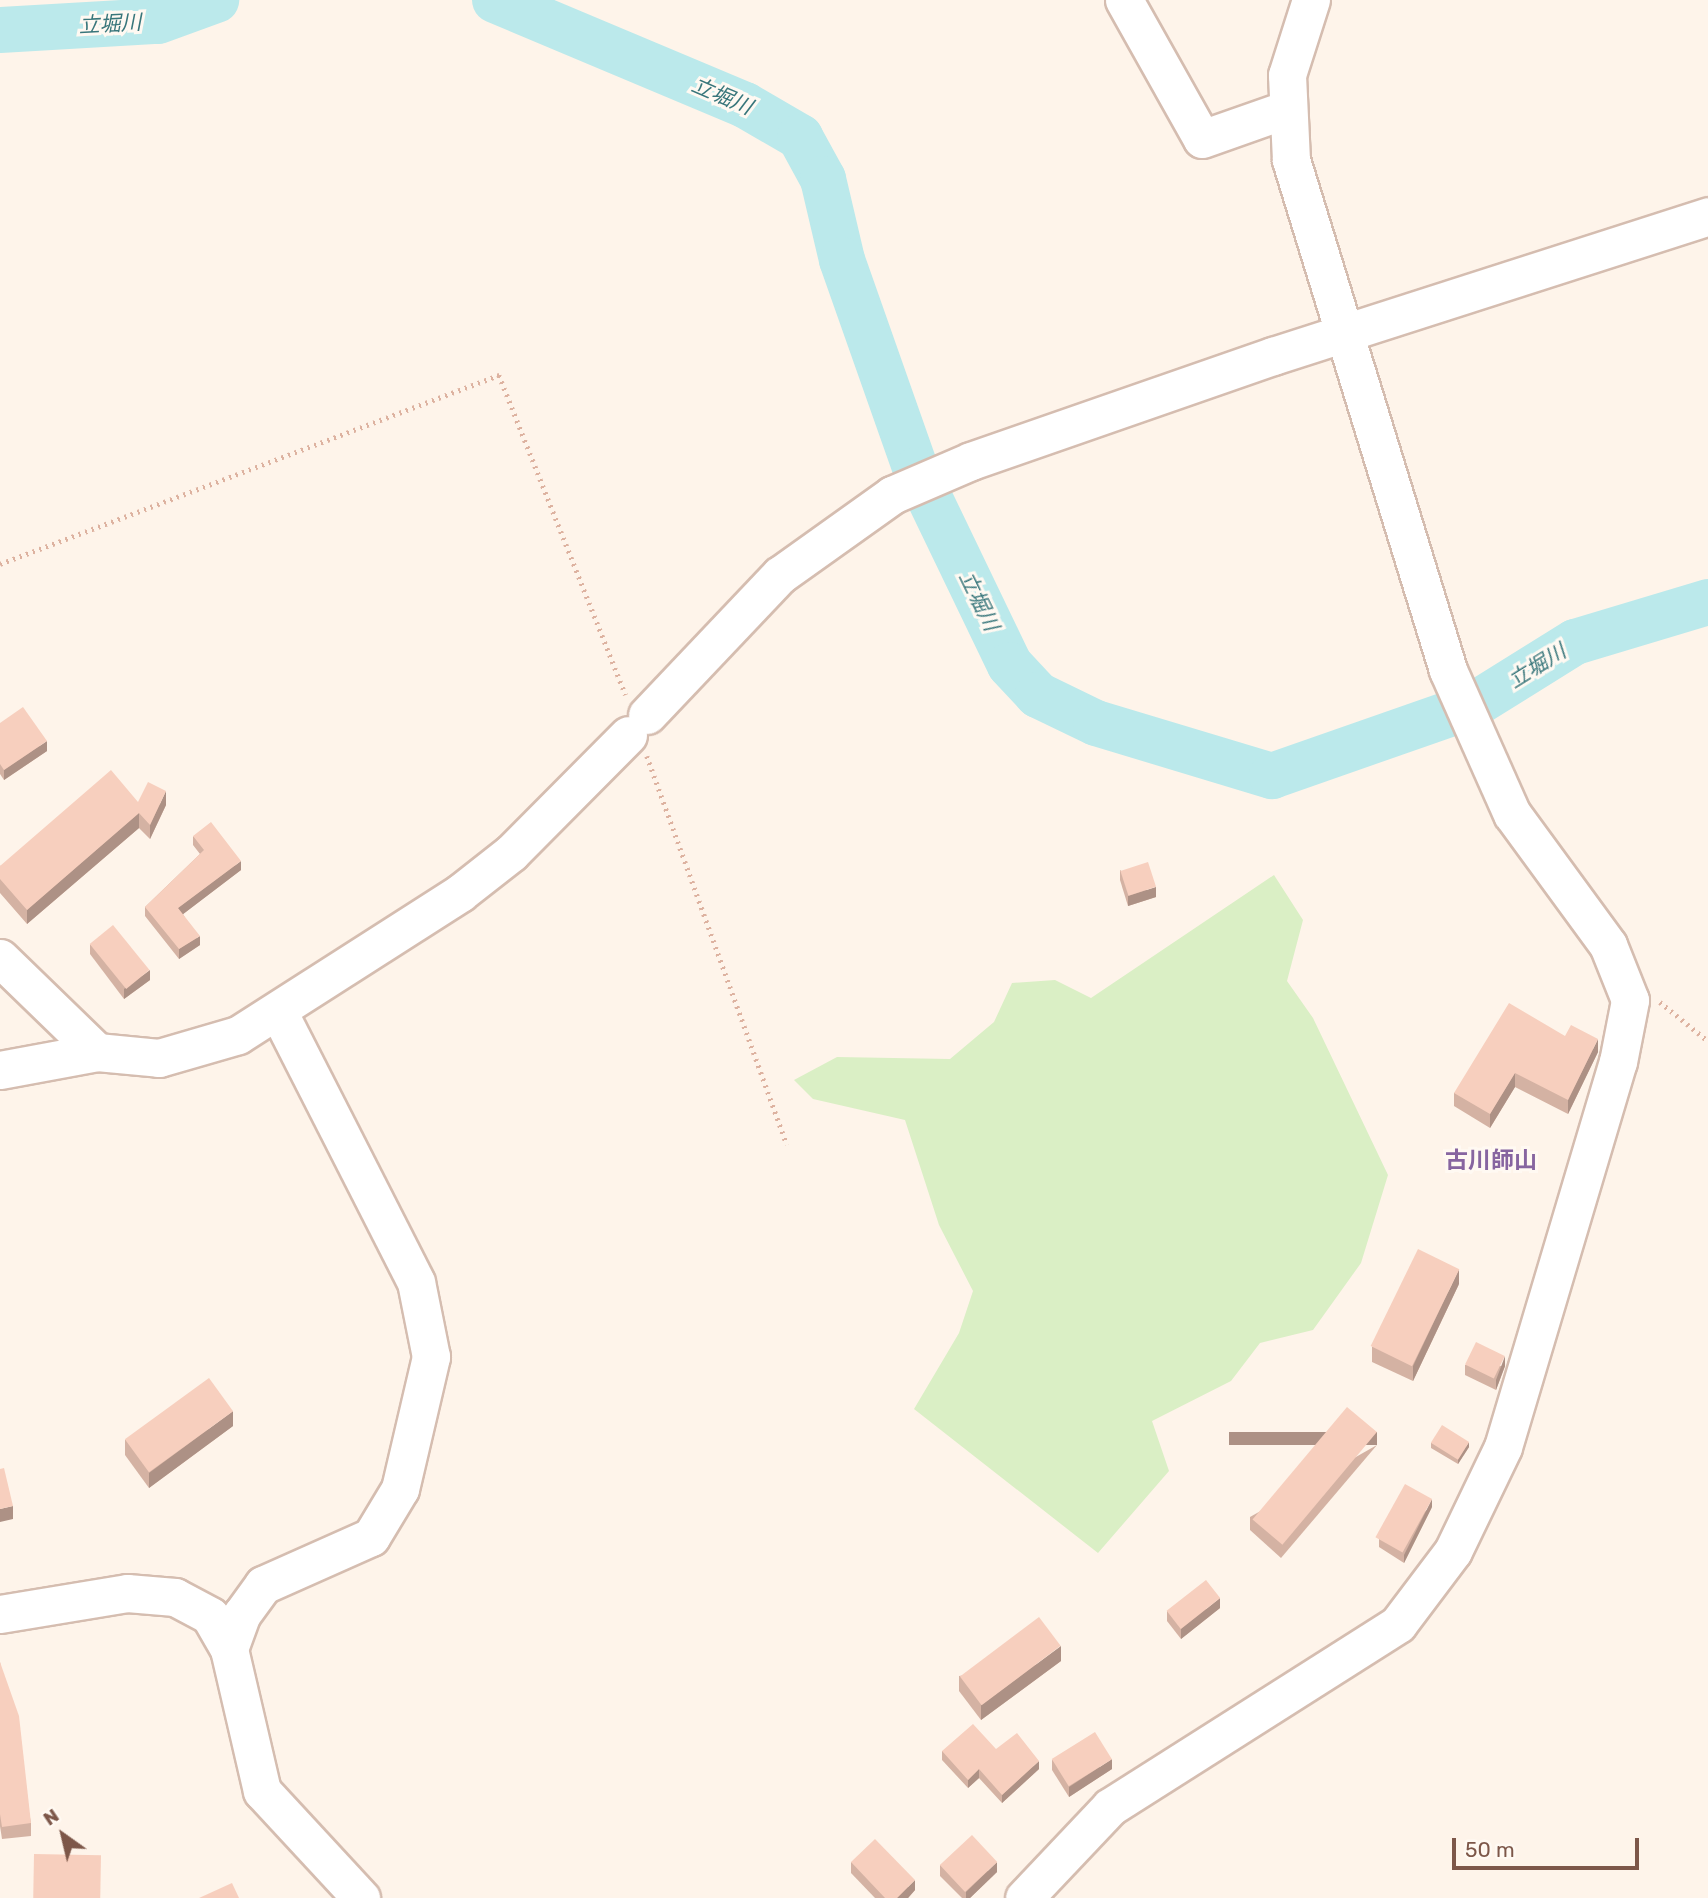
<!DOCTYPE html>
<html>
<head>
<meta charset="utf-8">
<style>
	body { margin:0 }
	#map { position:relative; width:1708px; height:1898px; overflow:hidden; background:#fef4ea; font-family:Rubik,"Noto Sans JP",sans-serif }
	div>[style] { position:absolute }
	.green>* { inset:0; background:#daefc5 }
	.river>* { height:46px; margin:-23px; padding:0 23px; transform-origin:23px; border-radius:23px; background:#bbe9eb }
	.path>* { height:4.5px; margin-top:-2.25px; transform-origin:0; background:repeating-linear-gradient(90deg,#ddb2a0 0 2px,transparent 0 7px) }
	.roads { filter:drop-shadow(2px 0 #d5bdb0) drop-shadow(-2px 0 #d5bdb0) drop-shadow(0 2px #d5bdb0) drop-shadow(0 -2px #d5bdb0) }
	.minor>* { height:37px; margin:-18.5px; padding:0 18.5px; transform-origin:18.5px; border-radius:18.5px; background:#fff }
	.wall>* { inset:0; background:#d4b2a3 }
	.shaded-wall>* { inset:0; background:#ad9185; transform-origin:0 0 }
	.building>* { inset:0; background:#f7cfbe; transform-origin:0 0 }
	span { translate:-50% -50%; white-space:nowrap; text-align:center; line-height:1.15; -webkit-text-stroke:6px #fff9f2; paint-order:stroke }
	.water-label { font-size:21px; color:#38767b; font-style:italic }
	.quarter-label { font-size:23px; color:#8765a0; font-weight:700 }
	.north { position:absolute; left:28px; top:1800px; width:70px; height:70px; -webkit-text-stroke:5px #fff9f2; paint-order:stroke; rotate:326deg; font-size:19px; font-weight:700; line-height:28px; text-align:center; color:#7d5749 }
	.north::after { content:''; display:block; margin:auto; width:24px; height:32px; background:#7d5749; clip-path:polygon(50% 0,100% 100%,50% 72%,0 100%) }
	.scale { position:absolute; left:1452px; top:1838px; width:187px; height:32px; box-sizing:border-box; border:4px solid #7d5749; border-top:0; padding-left:9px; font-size:21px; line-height:24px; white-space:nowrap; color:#7d5749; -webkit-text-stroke:5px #fff9f2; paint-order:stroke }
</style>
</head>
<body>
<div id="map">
	<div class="green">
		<div style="clip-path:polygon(1274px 875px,1303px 920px,1287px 981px,1313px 1018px,1388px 1175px,1361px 1263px,1313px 1330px,1260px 1343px,1231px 1381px,1152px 1421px,1169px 1471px,1098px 1553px,914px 1409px,959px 1333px,973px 1291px,939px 1225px,905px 1120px,813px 1099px,794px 1080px,837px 1057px,950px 1059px,994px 1022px,1012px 983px,1055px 980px,1091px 998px)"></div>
	</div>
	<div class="river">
		<div style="left:495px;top:0;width:271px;rotate:22.8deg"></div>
		<div style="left:745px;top:105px;width:64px;rotate:30.2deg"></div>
		<div style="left:800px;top:137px;width:48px;rotate:61.3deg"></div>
		<div style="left:823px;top:179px;width:83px;rotate:76.8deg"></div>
		<div style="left:842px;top:260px;width:223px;rotate:70.6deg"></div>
		<div style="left:916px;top:470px;width:216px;rotate:64.3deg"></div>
		<div style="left:1010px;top:665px;width:41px;rotate:47deg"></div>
		<div style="left:1038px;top:695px;width:64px;rotate:25.8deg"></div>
		<div style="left:1096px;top:723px;width:184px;rotate:16.8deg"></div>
		<div style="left:1272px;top:776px;width:212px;rotate:-19.3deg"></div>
		<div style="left:1472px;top:706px;width:121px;rotate:-31.9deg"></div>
		<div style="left:1575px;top:642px;width:139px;rotate:-16.7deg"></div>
		<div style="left:0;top:30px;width:158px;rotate:-3.3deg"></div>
		<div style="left:158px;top:21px;width:62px;rotate:-19.9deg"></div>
	</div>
	<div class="path">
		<div style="left:0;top:564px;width:534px;rotate:-20.74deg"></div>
		<div style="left:499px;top:375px;width:344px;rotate:68.4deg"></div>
		<div style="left:647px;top:756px;width:413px;rotate:70.2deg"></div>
		<div style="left:1660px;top:1002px;width:62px;rotate:39.1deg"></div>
	</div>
	<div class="roads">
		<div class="minor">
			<div style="left:1124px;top:0;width:159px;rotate:60.7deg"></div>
			<div style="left:1202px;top:139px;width:90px;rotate:-19.4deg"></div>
			<div style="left:647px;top:715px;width:193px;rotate:-46.5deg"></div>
			<div style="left:780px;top:575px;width:138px;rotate:-35.5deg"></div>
			<div style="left:892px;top:495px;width:86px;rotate:-23.3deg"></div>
			<div style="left:971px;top:461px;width:320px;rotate:-19.2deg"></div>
			<div style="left:1273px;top:356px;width:457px;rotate:-17.8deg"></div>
			<div style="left:0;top:958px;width:135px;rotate:44.1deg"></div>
			<div style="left:0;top:1070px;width:99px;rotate:-10.5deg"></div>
			<div style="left:97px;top:1052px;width:62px;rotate:5.5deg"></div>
			<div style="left:159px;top:1058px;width:82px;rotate:-16.2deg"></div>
			<div style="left:238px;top:1035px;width:264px;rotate:-32.6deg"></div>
			<div style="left:460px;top:893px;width:65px;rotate:-38.1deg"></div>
			<div style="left:511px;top:853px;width:166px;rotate:-45.2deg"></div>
			<div style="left:0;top:1614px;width:129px;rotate:-9.4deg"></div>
			<div style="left:127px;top:1593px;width:48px;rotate:4.8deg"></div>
			<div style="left:175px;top:1597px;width:40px;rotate:28deg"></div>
			<div style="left:210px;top:1616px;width:38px;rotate:60deg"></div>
			<div style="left:229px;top:1649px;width:146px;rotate:76.9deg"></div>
			<div style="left:262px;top:1791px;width:146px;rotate:47.2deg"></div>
			<div style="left:229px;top:1649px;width:37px;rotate:-70deg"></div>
			<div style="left:242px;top:1614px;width:36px;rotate:-54deg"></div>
			<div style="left:263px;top:1585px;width:118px;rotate:-24deg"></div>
			<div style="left:371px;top:1537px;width:56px;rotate:-58.9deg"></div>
			<div style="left:400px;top:1489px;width:136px;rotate:-76.8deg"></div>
			<div style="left:431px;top:1357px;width:76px;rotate:-101.3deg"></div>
			<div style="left:416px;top:1282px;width:304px;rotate:-117deg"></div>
			<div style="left:1024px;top:1898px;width:125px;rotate:-46.6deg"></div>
			<div style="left:1110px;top:1807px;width:341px;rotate:-32.4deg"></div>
			<div style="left:1398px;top:1624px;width:91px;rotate:-53deg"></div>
			<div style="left:1453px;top:1551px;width:115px;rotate:-64.3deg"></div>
			<div style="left:1503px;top:1447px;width:402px;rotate:-73.4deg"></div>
			<div style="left:1618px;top:1062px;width:63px;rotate:-79deg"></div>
			<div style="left:1630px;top:1000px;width:59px;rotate:-111.8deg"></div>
			<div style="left:1608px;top:945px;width:162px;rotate:-126.2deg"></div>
			<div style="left:1512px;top:814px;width:158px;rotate:-114deg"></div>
			<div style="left:1448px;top:670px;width:534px;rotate:-107.11deg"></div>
			<div style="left:1291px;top:160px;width:85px;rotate:-92.7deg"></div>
			<div style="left:1287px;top:75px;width:79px;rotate:-72.3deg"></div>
		</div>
	</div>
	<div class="wall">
		<div style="clip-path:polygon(0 723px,47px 751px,4px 780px,0 774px)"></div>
		<div style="clip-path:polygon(138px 802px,166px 805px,150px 839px,139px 828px,27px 924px,0 893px,0 866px)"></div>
		<div style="clip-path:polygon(193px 836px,241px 870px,183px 914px,200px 945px,179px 959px,145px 916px,145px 907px,200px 854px,193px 845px)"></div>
		<div style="clip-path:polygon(1120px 870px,1156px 897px,1128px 906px,1120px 880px)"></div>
		<div style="clip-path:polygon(90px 944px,150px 980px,124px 999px,90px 954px)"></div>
		<div style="clip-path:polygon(1565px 1036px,1598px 1052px,1568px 1114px,1515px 1087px,1490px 1128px,1454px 1106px,1454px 1093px)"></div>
		<div style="clip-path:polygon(1459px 1284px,1413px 1381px,1372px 1362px,1372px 1347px)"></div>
		<div style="clip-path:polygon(1465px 1365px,1505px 1366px,1496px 1390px,1465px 1375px)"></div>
		<div style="clip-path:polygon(233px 1426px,149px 1488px,125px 1455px,125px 1440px)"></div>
		<div style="clip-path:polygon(1431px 1443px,1469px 1447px,1458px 1464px,1431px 1448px)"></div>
		<div style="clip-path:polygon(1377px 1445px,1281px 1558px,1250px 1530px,1250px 1517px)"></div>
		<div style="clip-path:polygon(1432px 1507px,1404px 1563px,1379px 1547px,1379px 1539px)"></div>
		<div style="clip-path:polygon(1220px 1608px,1181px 1639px,1167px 1621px,1167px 1611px)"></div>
		<div style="clip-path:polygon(1061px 1661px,981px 1720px,959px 1691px,959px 1676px)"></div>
		<div style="clip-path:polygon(0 1662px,31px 1823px,31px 1836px,2px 1839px,0 1826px)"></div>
		<div style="clip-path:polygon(996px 1749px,1039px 1769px,1002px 1803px,979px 1778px,968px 1788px,942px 1760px,942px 1751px)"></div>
		<div style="clip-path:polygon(1052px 1760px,1112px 1769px,1069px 1797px,1052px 1770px)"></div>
		<div style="clip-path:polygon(851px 1862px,915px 1890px,908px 1898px,875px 1898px,851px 1873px)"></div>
		<div style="clip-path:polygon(940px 1865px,997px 1872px,970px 1898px,962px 1898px,940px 1876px)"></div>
	</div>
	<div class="shaded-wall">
		<div style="clip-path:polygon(47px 741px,47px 751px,4px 780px,4px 770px)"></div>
		<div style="clip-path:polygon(166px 791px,166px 805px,150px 839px,150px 825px)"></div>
		<div style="clip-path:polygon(139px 813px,139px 828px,27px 924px,27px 910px)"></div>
		<div style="clip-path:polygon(241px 861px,241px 870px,178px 918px,178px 908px)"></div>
		<div style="clip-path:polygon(1156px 887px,1156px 897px,1128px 906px,1128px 896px)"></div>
		<div style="clip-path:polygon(200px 936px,200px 945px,179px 959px,179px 949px)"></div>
		<div style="clip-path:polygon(150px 970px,150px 980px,124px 999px,124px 989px)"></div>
		<div style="clip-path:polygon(1598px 1039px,1598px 1052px,1568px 1114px,1568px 1100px)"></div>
		<div style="clip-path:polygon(1515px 1073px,1515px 1087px,1490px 1128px,1490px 1114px)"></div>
		<div style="clip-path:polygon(1459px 1269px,1459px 1284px,1413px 1381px,1413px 1366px)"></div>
		<div style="clip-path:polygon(1505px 1356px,1505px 1366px,1496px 1390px,1496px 1380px)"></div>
		<div style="clip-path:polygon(233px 1411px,233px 1426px,149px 1488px,149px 1473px)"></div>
		<div style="left:1377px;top:1432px;width:13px;height:148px;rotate:90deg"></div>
		<div style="clip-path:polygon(1469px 1442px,1469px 1447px,1458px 1464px,1458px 1459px)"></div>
		<div style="clip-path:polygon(1432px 1499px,1432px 1507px,1404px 1563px,1404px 1555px)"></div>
		<div style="clip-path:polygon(13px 1506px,13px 1519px,0 1522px,0 1509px)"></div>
		<div style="clip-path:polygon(1220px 1598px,1220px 1608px,1181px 1639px,1181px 1629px)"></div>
		<div style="clip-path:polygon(1061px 1646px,1061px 1661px,981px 1720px,981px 1705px)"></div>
		<div style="clip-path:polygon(1112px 1759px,1112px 1769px,1069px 1797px,1069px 1787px)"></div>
		<div style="clip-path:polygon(1039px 1761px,1039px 1769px,1002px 1803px,1002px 1795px)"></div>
		<div style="clip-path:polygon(979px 1769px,979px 1778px,968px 1788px,968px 1780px)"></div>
		<div style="clip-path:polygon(997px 1862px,997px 1872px,970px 1898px,966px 1898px,966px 1892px)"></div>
		<div style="clip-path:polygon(915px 1880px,915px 1890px,908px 1898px,897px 1898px)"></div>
	</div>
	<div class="building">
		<div style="clip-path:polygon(23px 707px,47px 741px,4px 770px,0 764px,0 723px)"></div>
		<div style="clip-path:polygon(111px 770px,138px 802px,148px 782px,166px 791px,150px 825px,139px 813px,27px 910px,0 879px,0 866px)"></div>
		<div style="clip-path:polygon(211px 822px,241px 861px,178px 908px,200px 936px,179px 949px,145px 907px,204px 850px,193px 836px)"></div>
		<div style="left:1148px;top:862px;width:26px;height:29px;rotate:72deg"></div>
		<div style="left:113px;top:925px;width:58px;height:30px;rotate:51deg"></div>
		<div style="clip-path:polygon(1509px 1003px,1565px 1036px,1571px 1025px,1598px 1039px,1568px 1100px,1515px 1073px,1490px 1114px,1454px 1093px)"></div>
		<div style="left:1418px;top:1249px;width:46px;height:108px;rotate:26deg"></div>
		<div style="left:1476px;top:1342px;width:32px;height:25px;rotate:26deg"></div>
		<div style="left:209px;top:1378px;width:41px;height:104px;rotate:54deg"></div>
		<div style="left:1347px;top:1407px;width:39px;height:147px;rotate:40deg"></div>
		<div style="left:1442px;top:1425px;width:32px;height:21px;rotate:32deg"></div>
		<div style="clip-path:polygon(4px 1468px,13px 1506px,0 1509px,0 1469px)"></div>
		<div style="left:1405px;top:1484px;width:31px;height:61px;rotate:29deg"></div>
		<div style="left:1206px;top:1580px;width:23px;height:50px;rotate:52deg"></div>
		<div style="left:1039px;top:1617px;width:36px;height:99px;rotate:53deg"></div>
		<div style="clip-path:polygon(0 1662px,19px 1716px,31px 1823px,2px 1827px,0 1814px)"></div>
		<div style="clip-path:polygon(973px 1724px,996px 1749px,1017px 1733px,1039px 1761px,1002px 1795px,979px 1769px,968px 1780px,942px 1751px)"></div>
		<div style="left:1095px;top:1732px;width:32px;height:51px;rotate:58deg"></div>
		<div style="left:972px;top:1835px;width:37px;height:44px;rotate:47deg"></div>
		<div style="clip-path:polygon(875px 1839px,915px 1880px,897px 1898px,885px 1898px,851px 1862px)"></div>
		<div style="left:34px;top:1854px;width:67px;height:44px;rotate:1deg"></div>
		<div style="clip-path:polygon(232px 1883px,239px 1898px,199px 1898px)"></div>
	</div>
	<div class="water-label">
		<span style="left:110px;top:24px;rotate:-3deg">立堀川</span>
		<span style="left:722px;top:96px;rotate:23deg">立堀川</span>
		<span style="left:979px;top:601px;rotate:64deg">立堀川</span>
		<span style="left:1537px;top:666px;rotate:-32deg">立堀川</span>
	</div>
	<div class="quarter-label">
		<span style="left:1491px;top:1160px">古川師山</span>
	</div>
	<div class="north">N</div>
	<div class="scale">50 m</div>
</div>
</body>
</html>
